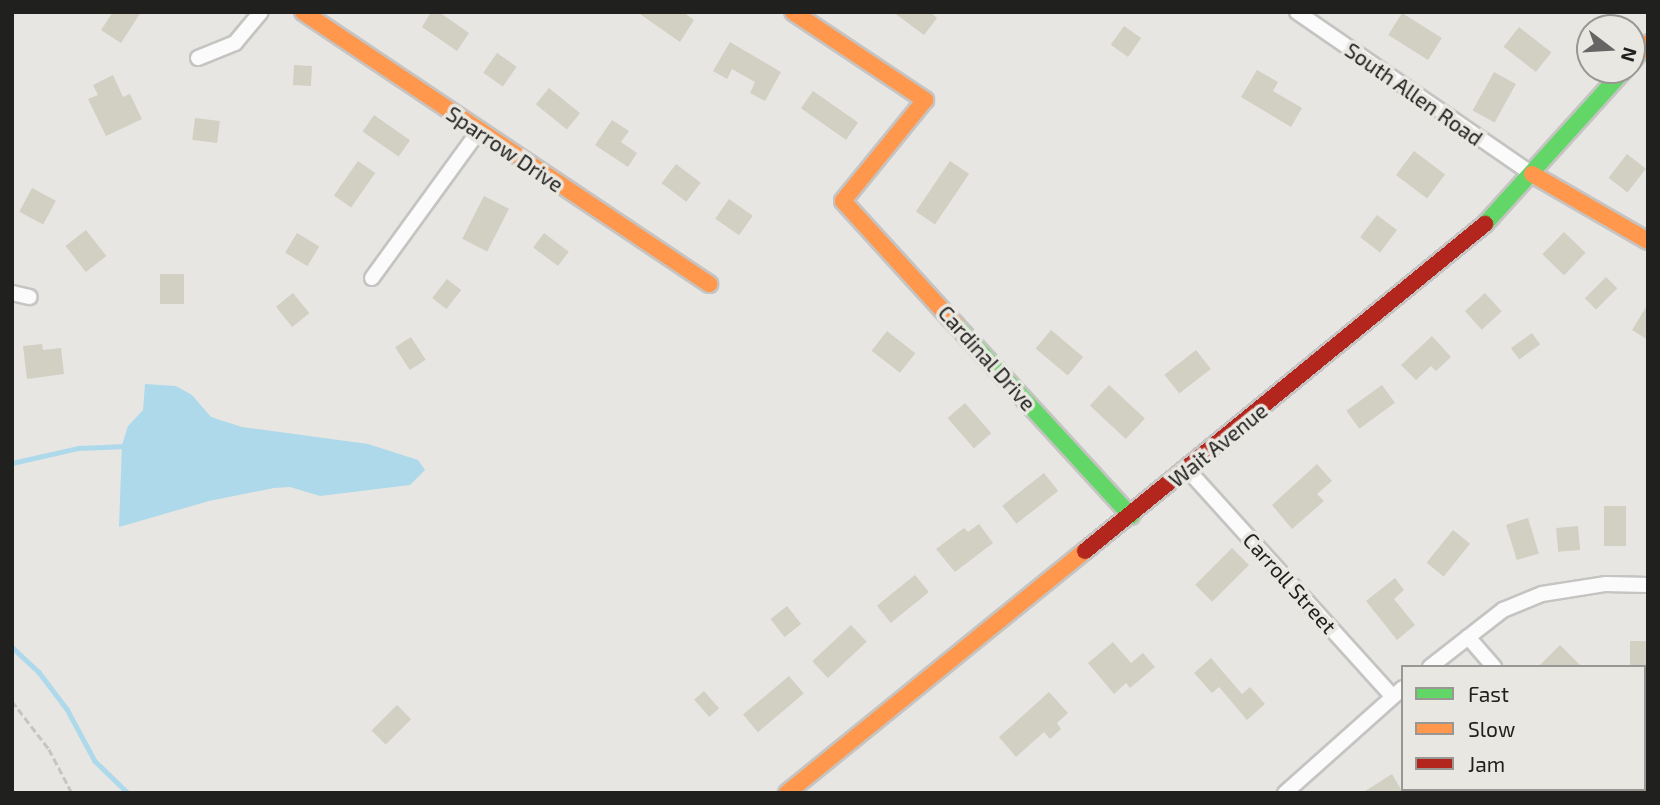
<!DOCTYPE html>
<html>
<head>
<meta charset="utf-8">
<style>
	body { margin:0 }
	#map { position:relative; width:1660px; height:805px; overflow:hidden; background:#e7e6e3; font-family:"Exo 2",sans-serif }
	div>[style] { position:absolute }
	.water>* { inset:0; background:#aed9eb }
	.stream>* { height:4.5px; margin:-2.25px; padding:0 2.25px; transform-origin:2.25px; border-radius:2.25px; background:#aed9eb }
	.building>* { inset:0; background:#d2cfc3; transform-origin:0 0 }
	.path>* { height:2.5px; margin-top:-1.25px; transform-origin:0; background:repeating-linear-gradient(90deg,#c5c5c4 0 7px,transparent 0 10.5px) }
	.roads { filter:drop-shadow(2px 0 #c5c4c2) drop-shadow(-2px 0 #c5c4c2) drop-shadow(0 2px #c5c4c2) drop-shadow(0 -2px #c5c4c2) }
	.street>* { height:14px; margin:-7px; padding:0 7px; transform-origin:7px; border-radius:7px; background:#fbfbfb }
	.fast>* { height:16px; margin:-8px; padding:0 8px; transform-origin:8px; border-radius:8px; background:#63d668 }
	.slow>* { height:16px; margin:-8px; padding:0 8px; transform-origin:8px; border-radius:8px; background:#ff974d }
	.jam>* { height:16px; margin:-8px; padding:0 8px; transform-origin:8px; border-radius:8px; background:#b3261e }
	span { translate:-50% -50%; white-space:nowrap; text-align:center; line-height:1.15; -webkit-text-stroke:7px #e9e7e1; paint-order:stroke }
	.street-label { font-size:21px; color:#20201e }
	.frame { position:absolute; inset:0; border:14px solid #20201e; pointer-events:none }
	.legend { position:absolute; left:1401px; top:665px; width:245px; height:126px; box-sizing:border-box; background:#e9e7e1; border:2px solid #999793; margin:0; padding:9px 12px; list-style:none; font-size:21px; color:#20201e }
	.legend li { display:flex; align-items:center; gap:14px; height:35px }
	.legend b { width:35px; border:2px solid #999793 }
	.north { position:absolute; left:1576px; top:14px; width:70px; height:70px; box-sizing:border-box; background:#e9e7e1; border:2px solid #999793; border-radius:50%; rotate:107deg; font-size:19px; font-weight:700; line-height:28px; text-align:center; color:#20201e }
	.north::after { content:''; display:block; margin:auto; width:24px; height:32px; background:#666563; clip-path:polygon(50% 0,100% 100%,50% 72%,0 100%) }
</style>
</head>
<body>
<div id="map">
	<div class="water">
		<div style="clip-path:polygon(145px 384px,176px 386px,192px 395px,211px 417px,242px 427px,368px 444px,418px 460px,425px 470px,410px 485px,320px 496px,290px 487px,274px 488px,209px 501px,119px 527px,122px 445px,128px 426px,143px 410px)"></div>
	</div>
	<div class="stream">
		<div style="left:12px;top:463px;width:68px;rotate:-12.8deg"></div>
		<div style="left:78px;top:448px;width:49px;rotate:-2.3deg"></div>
		<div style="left:12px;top:647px;width:37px;rotate:43deg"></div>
		<div style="left:39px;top:672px;width:46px;rotate:52.9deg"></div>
		<div style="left:67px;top:709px;width:59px;rotate:61.7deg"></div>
		<div style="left:95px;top:761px;width:46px;rotate:44.1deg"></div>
	</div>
	<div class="building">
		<div style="clip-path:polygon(113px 12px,141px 12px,121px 43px,101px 30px)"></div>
		<div style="clip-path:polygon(431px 12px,439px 12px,469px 33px,457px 51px,422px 27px)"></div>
		<div style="clip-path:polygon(637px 12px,683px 12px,694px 20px,680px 42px)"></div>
		<div style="clip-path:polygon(893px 12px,930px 12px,937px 18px,924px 35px)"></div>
		<div style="left:1402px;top:13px;width:47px;height:26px;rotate:32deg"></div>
		<div style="left:1124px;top:26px;width:21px;height:23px;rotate:35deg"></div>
		<div style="left:1519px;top:27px;width:41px;height:25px;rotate:38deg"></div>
		<div style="clip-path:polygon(730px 42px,781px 72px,765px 101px,750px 93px,755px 82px,732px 69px,727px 79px,713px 71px)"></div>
		<div style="left:497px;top:53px;width:24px;height:24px;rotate:35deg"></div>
		<div style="left:294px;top:65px;width:18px;height:20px;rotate:3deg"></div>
		<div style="clip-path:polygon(1257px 70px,1278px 82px,1273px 91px,1302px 108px,1291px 127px,1241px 97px)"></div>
		<div style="left:1494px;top:72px;width:25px;height:44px;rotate:29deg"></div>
		<div style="clip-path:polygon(113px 75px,123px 97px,130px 94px,142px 119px,106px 136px,88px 99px,98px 95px,93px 85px)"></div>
		<div style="left:549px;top:88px;width:40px;height:21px;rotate:39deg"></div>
		<div style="left:813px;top:91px;width:55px;height:21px;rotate:35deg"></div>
		<div style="left:374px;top:115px;width:44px;height:20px;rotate:35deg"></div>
		<div style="left:195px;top:118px;width:25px;height:22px;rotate:7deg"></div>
		<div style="clip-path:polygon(612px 120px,629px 131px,621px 142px,637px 153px,628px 167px,595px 145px)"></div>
		<div style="left:1414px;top:151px;width:39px;height:30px;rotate:37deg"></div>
		<div style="left:1627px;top:154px;width:24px;height:30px;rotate:38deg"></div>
		<div style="left:358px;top:161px;width:21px;height:42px;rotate:35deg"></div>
		<div style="left:950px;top:161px;width:23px;height:61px;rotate:34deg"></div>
		<div style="left:676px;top:164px;width:31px;height:24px;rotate:37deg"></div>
		<div style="left:32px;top:188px;width:27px;height:27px;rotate:28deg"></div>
		<div style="left:484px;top:196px;width:28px;height:48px;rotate:27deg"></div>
		<div style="left:729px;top:199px;width:29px;height:24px;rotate:35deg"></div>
		<div style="left:1377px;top:215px;width:25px;height:28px;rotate:37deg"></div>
		<div style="left:86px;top:230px;width:33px;height:26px;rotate:52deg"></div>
		<div style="left:1564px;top:232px;width:30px;height:31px;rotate:44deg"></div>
		<div style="left:297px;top:233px;width:26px;height:23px;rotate:31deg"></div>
		<div style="left:544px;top:233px;width:31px;height:18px;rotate:37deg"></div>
		<div style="left:160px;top:274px;width:24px;height:30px"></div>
		<div style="left:1606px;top:277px;width:16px;height:30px;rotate:45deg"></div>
		<div style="left:447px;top:279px;width:18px;height:24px;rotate:38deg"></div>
		<div style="left:293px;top:293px;width:26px;height:22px;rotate:51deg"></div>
		<div style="left:1485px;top:293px;width:25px;height:27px;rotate:48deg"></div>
		<div style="clip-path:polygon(1648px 304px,1648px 340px,1632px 330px)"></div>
		<div style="left:1051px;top:330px;width:42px;height:24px;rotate:40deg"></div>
		<div style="left:887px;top:331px;width:36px;height:25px;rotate:38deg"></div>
		<div style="left:1532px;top:333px;width:14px;height:26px;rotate:54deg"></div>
		<div style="clip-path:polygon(1432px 336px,1451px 357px,1436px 371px,1431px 366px,1416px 380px,1401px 365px)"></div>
		<div style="left:411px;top:337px;width:27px;height:19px;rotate:57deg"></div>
		<div style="clip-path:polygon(42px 344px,43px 350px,61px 348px,64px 374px,27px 379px,23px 346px)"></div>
		<div style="left:1196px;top:350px;width:24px;height:40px;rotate:52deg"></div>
		<div style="left:1109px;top:385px;width:49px;height:28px;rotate:43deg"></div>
		<div style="left:1382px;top:385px;width:22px;height:44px;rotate:54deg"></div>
		<div style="left:965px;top:403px;width:40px;height:23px;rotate:49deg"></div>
		<div style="clip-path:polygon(1317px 464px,1332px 481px,1317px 494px,1324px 501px,1292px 529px,1272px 505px)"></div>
		<div style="left:1044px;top:473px;width:23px;height:53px;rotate:52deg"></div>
		<div style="left:1604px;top:506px;width:22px;height:40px"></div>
		<div style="left:1528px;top:518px;width:37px;height:23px;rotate:73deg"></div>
		<div style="clip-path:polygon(979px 524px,993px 543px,955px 572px,936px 549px,964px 528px,968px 532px)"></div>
		<div style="left:1578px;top:526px;width:24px;height:22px;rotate:85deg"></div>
		<div style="left:1453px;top:530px;width:22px;height:42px;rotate:39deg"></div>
		<div style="left:1232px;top:548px;width:24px;height:52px;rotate:45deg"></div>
		<div style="left:915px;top:575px;width:22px;height:49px;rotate:51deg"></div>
		<div style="clip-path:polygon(1395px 578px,1404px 590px,1394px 599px,1415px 625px,1397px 640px,1366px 601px)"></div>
		<div style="left:787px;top:606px;width:23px;height:21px;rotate:52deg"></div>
		<div style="left:851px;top:625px;width:23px;height:53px;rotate:47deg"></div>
		<div style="left:1648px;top:641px;width:26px;height:18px;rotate:90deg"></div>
		<div style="clip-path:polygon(1113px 642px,1131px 663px,1143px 653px,1155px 667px,1130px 688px,1126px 683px,1114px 694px,1088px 663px)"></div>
		<div style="clip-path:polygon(1560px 645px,1582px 667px,1538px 667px)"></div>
		<div style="clip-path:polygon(1211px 658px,1242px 694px,1250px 687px,1265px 704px,1247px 720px,1219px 687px,1212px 693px,1194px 673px)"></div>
		<div style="left:789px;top:676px;width:23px;height:60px;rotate:50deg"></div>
		<div style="left:704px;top:691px;width:23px;height:13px;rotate:49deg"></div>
		<div style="clip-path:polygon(1049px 692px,1068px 713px,1057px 723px,1061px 729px,1050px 739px,1044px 732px,1016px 757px,999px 737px)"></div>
		<div style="left:397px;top:705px;width:20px;height:36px;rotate:45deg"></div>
		<div style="clip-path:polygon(1392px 774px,1403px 793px,1362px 793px)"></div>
	</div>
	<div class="path">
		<div style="left:12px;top:701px;width:61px;rotate:52.4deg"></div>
		<div style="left:49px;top:749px;width:50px;rotate:62.4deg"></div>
	</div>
	<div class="roads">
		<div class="street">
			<div style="left:1297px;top:12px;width:285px;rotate:34.6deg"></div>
			<div style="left:198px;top:58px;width:40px;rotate:-22deg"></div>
			<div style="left:235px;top:43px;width:40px;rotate:-50deg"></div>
			<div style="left:372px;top:278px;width:180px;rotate:-54deg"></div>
			<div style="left:12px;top:293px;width:18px;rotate:13deg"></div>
			<div style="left:1187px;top:469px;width:306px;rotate:47.9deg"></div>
			<div style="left:1468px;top:637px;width:40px;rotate:49deg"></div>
			<div style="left:1430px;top:667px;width:93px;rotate:-38deg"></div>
			<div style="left:1503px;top:610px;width:42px;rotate:-22.3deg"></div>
			<div style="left:1542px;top:594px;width:65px;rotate:-8.9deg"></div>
			<div style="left:1606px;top:584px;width:42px;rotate:1.4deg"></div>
			<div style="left:1606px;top:789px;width:5px;rotate:53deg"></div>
			<div style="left:1285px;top:793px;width:158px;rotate:-41.7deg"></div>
		</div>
		<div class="fast">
			<div style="left:1485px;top:224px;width:207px;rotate:-47.9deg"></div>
			<div style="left:956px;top:325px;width:259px;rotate:47.5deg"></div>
		</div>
		<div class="slow">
			<div style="left:303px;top:12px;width:489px;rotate:33.8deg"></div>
			<div style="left:793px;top:12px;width:159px;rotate:33.7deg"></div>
			<div style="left:925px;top:100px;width:130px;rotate:129.1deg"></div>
			<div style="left:843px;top:201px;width:168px;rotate:47.7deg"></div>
			<div style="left:1632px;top:61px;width:24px;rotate:-48deg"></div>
			<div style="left:1532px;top:174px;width:134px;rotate:30deg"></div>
			<div style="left:787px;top:793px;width:384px;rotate:-39.1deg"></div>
		</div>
		<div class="jam">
			<div style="left:1085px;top:551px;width:517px;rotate:-39.27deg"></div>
		</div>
	</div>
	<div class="street-label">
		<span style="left:1414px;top:94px;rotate:35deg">South Allen Road</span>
		<span style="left:505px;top:149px;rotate:34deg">Sparrow Drive</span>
		<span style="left:987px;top:358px;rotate:48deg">Cardinal Drive</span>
		<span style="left:1218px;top:445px;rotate:-39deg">Wait Avenue</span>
		<span style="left:1290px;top:583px;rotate:48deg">Carroll Street</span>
	</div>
	<div class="frame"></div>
	<ul class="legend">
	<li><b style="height:9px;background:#63d668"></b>Fast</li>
	<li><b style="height:9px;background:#ff974d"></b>Slow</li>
	<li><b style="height:9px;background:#b3261e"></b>Jam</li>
	</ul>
	<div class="north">N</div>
</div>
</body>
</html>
